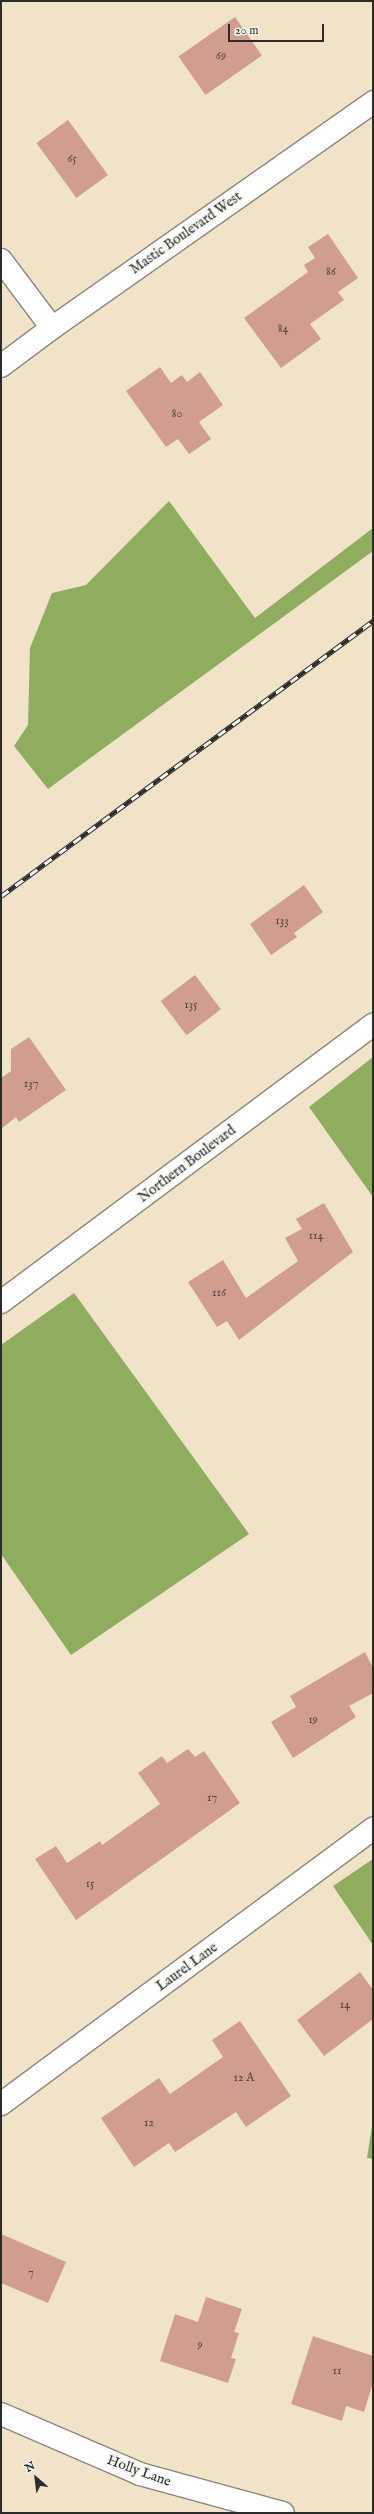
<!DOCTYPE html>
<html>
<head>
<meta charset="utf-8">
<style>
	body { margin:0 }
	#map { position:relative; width:374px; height:2514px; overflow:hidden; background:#f0e3c8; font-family:"IM FELL English",serif }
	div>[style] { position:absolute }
	.forest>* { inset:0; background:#8fac5f }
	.building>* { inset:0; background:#d19d8f; transform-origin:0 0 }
	.roads { filter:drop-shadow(1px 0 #8e877a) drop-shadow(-1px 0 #8e877a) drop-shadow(0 1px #8e877a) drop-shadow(0 -1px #8e877a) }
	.minor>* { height:22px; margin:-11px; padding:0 11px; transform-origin:11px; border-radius:11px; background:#fff }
	.rail>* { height:4.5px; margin-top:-2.25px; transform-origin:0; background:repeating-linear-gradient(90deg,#f6f6f2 0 9px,#2b2b2b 0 18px); box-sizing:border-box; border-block:1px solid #2b2b2b }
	span { translate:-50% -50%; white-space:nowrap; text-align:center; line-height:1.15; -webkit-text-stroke:4px #f6f6f2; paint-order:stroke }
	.number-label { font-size:12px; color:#544844 }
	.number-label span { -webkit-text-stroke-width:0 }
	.street-label { font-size:14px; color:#2b2b2b }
	.frame { position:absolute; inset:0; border:2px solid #2b2b2b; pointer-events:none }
	.north { position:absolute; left:16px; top:2458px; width:40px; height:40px; -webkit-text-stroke:3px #f6f6f2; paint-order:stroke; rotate:332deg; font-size:11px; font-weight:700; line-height:16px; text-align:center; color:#2b2b2b }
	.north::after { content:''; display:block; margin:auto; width:14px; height:18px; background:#2b2b2b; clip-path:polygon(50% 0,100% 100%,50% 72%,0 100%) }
	.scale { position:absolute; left:228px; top:24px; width:96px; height:18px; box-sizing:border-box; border:2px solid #2b2b2b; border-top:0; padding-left:5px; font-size:12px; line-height:14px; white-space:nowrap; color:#2b2b2b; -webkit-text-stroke:3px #f6f6f2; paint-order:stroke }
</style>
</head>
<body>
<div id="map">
	<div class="forest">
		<div style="clip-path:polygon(169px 501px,255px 618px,373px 528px,373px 551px,48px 789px,14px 746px,28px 725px,30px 648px,52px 593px,86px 585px)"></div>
		<div style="clip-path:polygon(373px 1057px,373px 1197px,309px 1107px)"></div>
		<div style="clip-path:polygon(74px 1293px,249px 1534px,71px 1655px,1px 1554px,1px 1345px)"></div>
		<div style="clip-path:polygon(373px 1859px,373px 1945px,333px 1886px)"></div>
		<div style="clip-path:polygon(373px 2120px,373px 2159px,367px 2158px)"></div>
	</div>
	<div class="building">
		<div style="left:235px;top:17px;width:47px;height:69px;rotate:55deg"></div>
		<div style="left:68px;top:120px;width:68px;height:39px;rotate:54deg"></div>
		<div style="clip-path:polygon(328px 234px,358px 278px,338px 292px,344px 300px,310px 324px,321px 339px,281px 368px,244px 318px,308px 272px,304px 265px,315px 258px,308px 247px)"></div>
		<div style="clip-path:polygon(160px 367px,171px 383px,182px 375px,187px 382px,200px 372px,223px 405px,199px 422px,211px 439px,189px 454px,178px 439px,166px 447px,126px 391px)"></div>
		<div style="clip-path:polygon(304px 885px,323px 912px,294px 933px,297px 937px,271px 955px,250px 924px)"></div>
		<div style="left:195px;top:975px;width:43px;height:43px;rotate:53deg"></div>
		<div style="clip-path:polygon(29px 1037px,66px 1090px,19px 1122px,16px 1117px,1px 1129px,1px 1078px,11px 1071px,11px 1049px)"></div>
		<div style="clip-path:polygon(324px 1203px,353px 1252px,239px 1340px,227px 1321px,217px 1327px,188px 1282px,223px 1260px,246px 1298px,298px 1261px,285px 1238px,302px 1229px,296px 1219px)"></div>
		<div style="clip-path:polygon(365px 1652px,373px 1668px,373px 1693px,349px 1706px,356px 1717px,293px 1758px,271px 1722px,296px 1707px,290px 1696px)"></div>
		<div style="clip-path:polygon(188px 1749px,195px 1757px,204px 1751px,240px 1803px,76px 1920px,35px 1859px,56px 1846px,67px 1863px,100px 1841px,102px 1845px,160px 1804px,138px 1773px,162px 1756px,167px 1763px)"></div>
		<div style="clip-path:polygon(360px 1972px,373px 1990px,373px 2019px,324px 2056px,297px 2020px)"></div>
		<div style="clip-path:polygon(240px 2021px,291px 2096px,246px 2127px,236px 2112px,175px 2152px,169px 2143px,134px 2167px,101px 2118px,159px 2078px,170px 2094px,223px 2057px,212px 2040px)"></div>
		<div style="clip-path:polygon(1px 2234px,66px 2262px,48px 2303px,1px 2283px)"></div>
		<div style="clip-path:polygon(206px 2297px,242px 2309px,234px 2332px,239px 2333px,231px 2358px,236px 2359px,228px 2383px,160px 2361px,175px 2314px,198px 2322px)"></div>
		<div style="clip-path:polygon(313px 2336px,373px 2356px,373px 2382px,364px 2412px,346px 2406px,342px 2421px,291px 2404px)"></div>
	</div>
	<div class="roads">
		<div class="minor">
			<div style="left:1px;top:260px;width:85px;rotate:53.1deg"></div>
			<div style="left:1px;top:366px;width:64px;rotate:-36.7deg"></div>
			<div style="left:52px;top:328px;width:393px;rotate:-35.1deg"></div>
			<div style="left:1px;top:1302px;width:464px;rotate:-36.7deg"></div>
			<div style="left:1px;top:2104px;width:463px;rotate:-36.5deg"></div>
			<div style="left:1px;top:2414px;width:151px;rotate:23.3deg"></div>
			<div style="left:140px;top:2474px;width:148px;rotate:15.3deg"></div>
		</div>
	</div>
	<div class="rail">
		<div style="left:1px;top:896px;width:463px;rotate:-36.5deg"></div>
	</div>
	<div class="number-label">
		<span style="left:221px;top:56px">69</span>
		<span style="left:72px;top:159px">65</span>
		<span style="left:331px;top:272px">86</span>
		<span style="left:283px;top:329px">84</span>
		<span style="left:177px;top:414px">80</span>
		<span style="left:282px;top:921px">133</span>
		<span style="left:191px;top:1005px">135</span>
		<span style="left:31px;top:1084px">137</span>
		<span style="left:316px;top:1236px">114</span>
		<span style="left:219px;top:1293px">116</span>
		<span style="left:313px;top:1720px">19</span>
		<span style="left:212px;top:1798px">17</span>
		<span style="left:90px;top:1884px">15</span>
		<span style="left:345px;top:2005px">14</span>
		<span style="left:244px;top:2078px">12 A</span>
		<span style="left:149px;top:2123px">12</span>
		<span style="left:31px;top:2273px">7</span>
		<span style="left:200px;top:2345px">9</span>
		<span style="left:337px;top:2371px">11</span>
	</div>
	<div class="street-label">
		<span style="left:186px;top:233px;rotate:-35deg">Mastic Boulevard West</span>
		<span style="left:187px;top:1164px;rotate:-37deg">Northern Boulevard</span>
		<span style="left:187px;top:1967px;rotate:-36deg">Laurel Lane</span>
		<span style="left:139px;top:2471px;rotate:20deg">Holly Lane</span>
	</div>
	<div class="frame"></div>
	<div class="north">N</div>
	<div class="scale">20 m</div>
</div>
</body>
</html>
